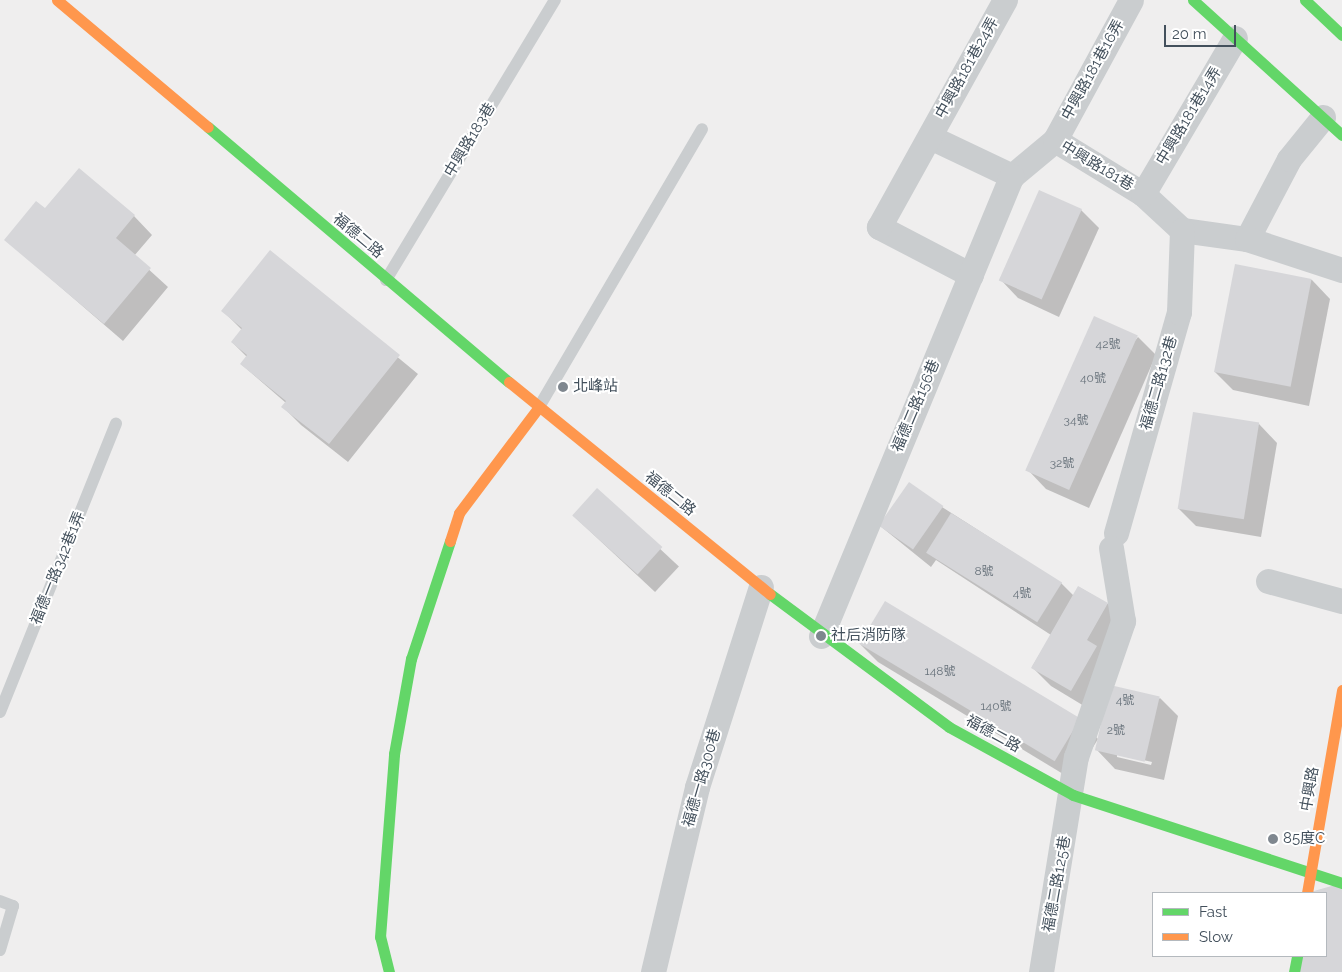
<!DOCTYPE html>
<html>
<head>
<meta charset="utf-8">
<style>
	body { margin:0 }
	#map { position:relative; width:1342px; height:972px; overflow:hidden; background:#efeeee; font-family:Raleway,"Noto Sans TC",sans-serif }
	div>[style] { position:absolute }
	.shadow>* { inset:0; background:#0003; transform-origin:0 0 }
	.building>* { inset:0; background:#d6d6d9; transform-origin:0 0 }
	.lane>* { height:12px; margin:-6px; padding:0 6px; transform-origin:6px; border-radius:6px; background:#cacdcf }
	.street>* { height:25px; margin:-12.5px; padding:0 12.5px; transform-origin:12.5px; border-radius:12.5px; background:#cacdcf }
	.fast>* { height:11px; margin:-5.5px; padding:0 5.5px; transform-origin:5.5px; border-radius:5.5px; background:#63d668 }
	.slow>* { height:11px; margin:-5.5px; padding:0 5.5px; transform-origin:5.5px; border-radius:5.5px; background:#ff974d }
	.dots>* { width:14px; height:14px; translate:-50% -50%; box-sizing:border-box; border:2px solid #fff; border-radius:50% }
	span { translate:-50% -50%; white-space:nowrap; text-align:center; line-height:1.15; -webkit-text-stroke:4px #fff; paint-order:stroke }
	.number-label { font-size:12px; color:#69737c }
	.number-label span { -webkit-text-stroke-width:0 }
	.street-label { font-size:15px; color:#43505c }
	.poi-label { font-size:15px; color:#43505c }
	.left { translate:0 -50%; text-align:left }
	.legend { position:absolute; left:1152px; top:892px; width:175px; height:65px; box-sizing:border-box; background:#fff; border:1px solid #b4b9be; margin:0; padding:6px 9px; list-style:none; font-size:15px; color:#43505c }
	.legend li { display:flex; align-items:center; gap:10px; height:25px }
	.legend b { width:25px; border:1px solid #b4b9be }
	.scale { position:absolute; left:1164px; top:25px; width:72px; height:22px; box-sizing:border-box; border:2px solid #43505c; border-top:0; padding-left:6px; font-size:15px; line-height:18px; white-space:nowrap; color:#43505c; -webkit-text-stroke:4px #fff; paint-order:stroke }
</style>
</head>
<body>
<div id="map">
	<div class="shadow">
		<div style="clip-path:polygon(45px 210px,134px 216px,152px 235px,134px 256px,168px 287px,123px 341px,6px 240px)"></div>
		<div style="clip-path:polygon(1081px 210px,1099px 228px,1059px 317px,1018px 298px,1000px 279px)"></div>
		<div style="clip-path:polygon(270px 252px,418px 374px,348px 462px,301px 425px,283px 407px,286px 403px,241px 364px,247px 357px,232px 342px,242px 330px,223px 311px)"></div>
		<div style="clip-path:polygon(1236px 265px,1312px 280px,1330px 299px,1309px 406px,1233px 390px,1215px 372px)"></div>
		<div style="clip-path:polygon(1138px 337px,1156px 355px,1089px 508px,1046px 489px,1028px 470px)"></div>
		<div style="clip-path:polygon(1259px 424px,1277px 443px,1261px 537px,1196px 526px,1178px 508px)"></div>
		<div style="left:597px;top:490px;width:112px;height:35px;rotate:43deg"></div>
		<div style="clip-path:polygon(942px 507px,1061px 583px,1074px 596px,1079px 587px,1108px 604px,1126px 622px,1089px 709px,1051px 686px,1032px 667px,1051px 635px,936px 560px,931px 567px,879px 525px)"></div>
		<div style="clip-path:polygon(860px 644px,1079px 720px,1098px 739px,1073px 780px,878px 662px)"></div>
		<div style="clip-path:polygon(evenodd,1160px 698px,1178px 716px,1164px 780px,1115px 769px,1097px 750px,1160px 698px,1117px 754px,1152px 762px,1151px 765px,1117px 757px,1117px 754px)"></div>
		<div style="clip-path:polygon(1342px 884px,1342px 972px,1298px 956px,1326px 956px,1326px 893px,1309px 893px)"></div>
	</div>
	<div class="building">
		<div style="clip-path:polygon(79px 168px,135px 215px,116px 238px,151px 268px,104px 324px,4px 240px,36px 201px,45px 208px)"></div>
		<div style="left:1039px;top:190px;width:47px;height:99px;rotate:24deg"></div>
		<div style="clip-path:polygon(270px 250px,400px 355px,329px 444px,281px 407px,286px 401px,240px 364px,247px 355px,231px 342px,242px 328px,221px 311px)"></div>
		<div style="left:1235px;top:264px;width:78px;height:110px;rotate:11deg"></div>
		<div style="left:1094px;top:316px;width:48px;height:169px;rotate:24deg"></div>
		<div style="left:1193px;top:412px;width:67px;height:98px;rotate:9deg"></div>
		<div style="left:909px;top:482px;width:42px;height:53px;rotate:35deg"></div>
		<div style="left:597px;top:488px;width:88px;height:37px;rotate:42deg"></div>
		<div style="left:951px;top:513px;width:131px;height:47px;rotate:32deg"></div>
		<div style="clip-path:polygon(1078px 586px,1108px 603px,1087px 640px,1097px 646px,1071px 691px,1031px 668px)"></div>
		<div style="left:885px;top:601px;width:228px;height:50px;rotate:31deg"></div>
		<div style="left:1110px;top:685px;width:51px;height:67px;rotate:13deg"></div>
		<div style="clip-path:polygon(1342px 883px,1342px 972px,1294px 972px,1297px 956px,1326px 956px,1326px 893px,1307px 893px)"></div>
	</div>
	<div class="lane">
		<div style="left:386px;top:280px;width:327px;rotate:-58.9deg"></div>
		<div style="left:539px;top:407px;width:322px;rotate:-59.6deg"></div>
		<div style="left:0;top:712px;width:311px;rotate:-68.1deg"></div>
		<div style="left:0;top:901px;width:14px;rotate:21deg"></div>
		<div style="left:13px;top:906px;width:46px;rotate:106.5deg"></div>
	</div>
	<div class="street">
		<div style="left:930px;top:137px;width:91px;rotate:25.4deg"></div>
		<div style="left:1012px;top:176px;width:56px;rotate:-39.9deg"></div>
		<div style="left:1055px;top:140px;width:103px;rotate:31.5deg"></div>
		<div style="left:1143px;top:194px;width:53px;rotate:42.7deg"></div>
		<div style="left:1055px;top:140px;width:159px;rotate:-61.5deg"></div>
		<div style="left:1143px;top:194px;width:181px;rotate:-59.5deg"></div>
		<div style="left:1182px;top:230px;width:66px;rotate:7.9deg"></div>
		<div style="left:1247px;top:239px;width:90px;rotate:-62.3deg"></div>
		<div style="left:1289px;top:159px;width:54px;rotate:-51deg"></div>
		<div style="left:1247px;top:239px;width:100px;rotate:18.1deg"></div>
		<div style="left:971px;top:275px;width:104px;rotate:-152.4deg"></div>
		<div style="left:879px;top:227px;width:260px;rotate:-61deg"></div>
		<div style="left:1116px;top:533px;width:230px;rotate:-74.1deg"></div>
		<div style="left:1179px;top:312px;width:82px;rotate:-87.9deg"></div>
		<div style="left:1268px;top:581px;width:77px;rotate:15.1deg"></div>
		<div style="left:821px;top:636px;width:498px;rotate:-67.5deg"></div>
		<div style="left:653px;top:972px;width:190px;rotate:-76.6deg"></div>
		<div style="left:697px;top:787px;width:210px;rotate:-72.3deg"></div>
		<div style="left:1041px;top:972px;width:218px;rotate:-80.8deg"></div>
		<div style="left:1076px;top:757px;width:144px;rotate:-70.9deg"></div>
		<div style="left:1123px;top:621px;width:74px;rotate:-99.3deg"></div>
	</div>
	<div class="fast">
		<div style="left:1193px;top:0;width:201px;rotate:42.2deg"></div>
		<div style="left:1305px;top:0;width:51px;rotate:43.4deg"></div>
		<div style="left:208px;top:127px;width:394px;rotate:40.3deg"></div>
		<div style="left:770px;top:594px;width:223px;rotate:36.6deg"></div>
		<div style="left:949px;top:727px;width:141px;rotate:28.7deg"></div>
		<div style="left:1073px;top:795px;width:283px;rotate:18.1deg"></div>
		<div style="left:389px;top:972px;width:36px;rotate:-104deg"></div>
		<div style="left:380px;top:937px;width:184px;rotate:-85.6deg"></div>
		<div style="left:394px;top:754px;width:97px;rotate:-79.9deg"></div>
		<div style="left:411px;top:659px;width:124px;rotate:-71.7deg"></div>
		<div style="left:1294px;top:972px;width:16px;rotate:-79deg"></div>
	</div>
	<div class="slow">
		<div style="left:57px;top:0;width:197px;rotate:40.1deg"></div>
		<div style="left:509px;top:382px;width:336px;rotate:39.1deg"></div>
		<div style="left:450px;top:541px;width:29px;rotate:-72deg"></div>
		<div style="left:459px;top:513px;width:133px;rotate:-53deg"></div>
		<div style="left:1307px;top:893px;width:206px;rotate:-80.2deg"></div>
	</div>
	<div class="dots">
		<div style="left:563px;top:387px;background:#7f878f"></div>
		<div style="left:821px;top:636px;background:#7f878f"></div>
		<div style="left:1273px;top:839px;background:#7f878f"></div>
	</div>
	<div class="number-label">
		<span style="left:1108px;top:345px">42號</span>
		<span style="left:1093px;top:379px">40號</span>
		<span style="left:1076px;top:421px">34號</span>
		<span style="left:1062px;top:464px">32號</span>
		<span style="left:984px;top:572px">8號</span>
		<span style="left:1022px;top:594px">4號</span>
		<span style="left:940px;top:672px">148號</span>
		<span style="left:1125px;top:701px">4號</span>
		<span style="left:996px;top:707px">140號</span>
		<span style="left:1116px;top:731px">2號</span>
	</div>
	<div class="street-label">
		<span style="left:967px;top:68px;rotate:-61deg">中興路181巷24弄</span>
		<span style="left:1093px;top:70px;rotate:-61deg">中興路181巷16弄</span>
		<span style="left:1189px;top:116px;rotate:-59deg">中興路181巷14弄</span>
		<span style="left:470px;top:140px;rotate:-59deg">中興路183巷</span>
		<span style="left:1097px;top:166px;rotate:31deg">中興路181巷</span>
		<span style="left:358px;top:236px;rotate:40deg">福德二路</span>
		<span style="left:1159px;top:383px;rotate:-74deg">福德二路132巷</span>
		<span style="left:916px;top:406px;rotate:-67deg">福德二路156巷</span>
		<span style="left:670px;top:494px;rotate:39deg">福德二路</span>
		<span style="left:58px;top:568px;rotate:-68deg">福德一路342巷1弄</span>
		<span style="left:993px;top:734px;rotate:29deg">福德二路</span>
		<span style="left:702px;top:778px;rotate:-74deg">福德一路300巷</span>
		<span style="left:1310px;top:789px;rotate:-80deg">中興路</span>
		<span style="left:1057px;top:884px;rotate:-80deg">福德二路125巷</span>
	</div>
	<div class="poi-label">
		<span class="left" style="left:573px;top:387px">北峰站</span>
		<span class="left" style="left:831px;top:636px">社后消防隊</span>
		<span class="left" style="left:1283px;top:839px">85度C</span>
	</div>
	<ul class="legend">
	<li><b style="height:6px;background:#63d668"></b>Fast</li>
	<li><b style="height:6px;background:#ff974d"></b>Slow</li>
	</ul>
	<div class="scale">20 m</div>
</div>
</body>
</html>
